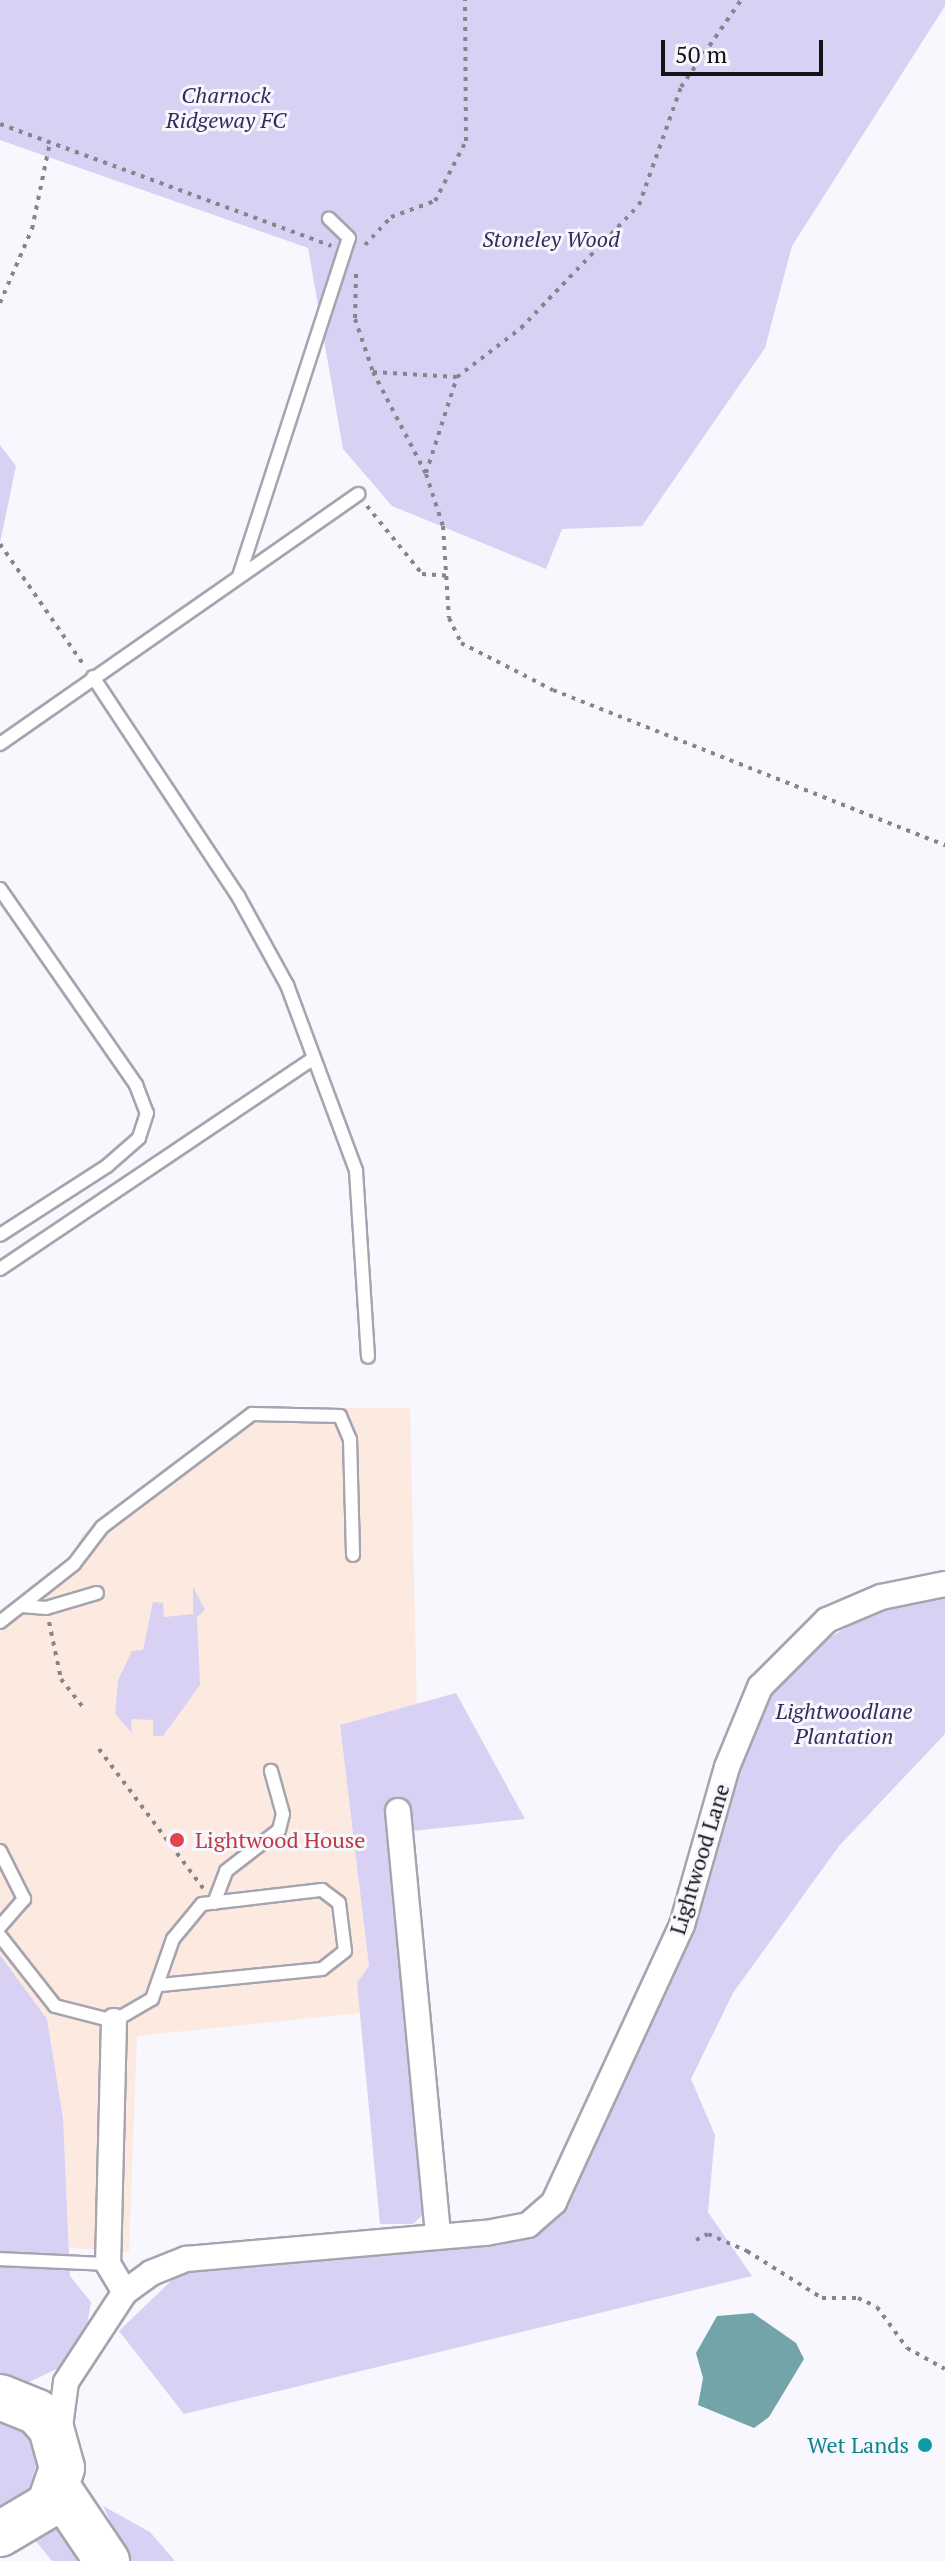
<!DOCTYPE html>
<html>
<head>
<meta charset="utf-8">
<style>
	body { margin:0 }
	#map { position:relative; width:945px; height:2561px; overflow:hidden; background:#f8f7fe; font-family:"PT Serif",serif }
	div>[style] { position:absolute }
	.medical>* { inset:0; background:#fceae0 }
	.green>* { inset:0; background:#d8d1f4 }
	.water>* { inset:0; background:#73a4aa }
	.path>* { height:4px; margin-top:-2px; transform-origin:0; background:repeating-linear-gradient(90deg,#86858b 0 4px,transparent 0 10px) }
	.roads { filter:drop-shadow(2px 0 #a6a4af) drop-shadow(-2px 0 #a6a4af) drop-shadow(0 2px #a6a4af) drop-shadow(0 -2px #a6a4af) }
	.lane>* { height:12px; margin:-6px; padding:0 6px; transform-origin:6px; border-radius:6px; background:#fff }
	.street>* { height:24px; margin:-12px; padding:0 12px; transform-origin:12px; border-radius:12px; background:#fff }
	.highway>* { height:44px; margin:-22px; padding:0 22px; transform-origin:22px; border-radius:22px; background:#fff }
	.dots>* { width:22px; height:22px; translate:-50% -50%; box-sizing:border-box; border:4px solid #f8f7fe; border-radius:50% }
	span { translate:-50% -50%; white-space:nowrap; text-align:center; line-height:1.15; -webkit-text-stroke:6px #f8f7fe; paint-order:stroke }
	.park-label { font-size:22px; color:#382a5b; font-style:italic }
	.health-label { font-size:22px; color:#be3a42 }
	.left { translate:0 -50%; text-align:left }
	.street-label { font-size:22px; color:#141317 }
	.culture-label { font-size:22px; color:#0d838f }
	.right { translate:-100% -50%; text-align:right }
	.scale { position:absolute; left:661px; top:40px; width:162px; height:36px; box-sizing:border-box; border:4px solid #141317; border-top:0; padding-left:10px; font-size:24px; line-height:28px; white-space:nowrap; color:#141317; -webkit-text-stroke:6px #f8f7fe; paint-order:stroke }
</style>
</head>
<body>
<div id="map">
	<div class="medical">
		<div style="clip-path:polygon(254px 1407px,410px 1408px,417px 1704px,340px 1725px,369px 1966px,357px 1984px,360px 2013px,137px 2036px,129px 2252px,69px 2248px,63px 2118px,47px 2019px,0 1955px,0 1615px,70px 1562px,82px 1535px)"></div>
	</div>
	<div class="green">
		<div style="clip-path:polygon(0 0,945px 0,945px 6px,792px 246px,765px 348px,642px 526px,562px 529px,546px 569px,392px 506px,343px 449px,308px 248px,0 140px)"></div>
		<div style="clip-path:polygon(0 445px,16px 466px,0 543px)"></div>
		<div style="clip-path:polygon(193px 1587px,205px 1610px,197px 1617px,200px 1685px,163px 1736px,153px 1736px,153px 1720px,131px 1719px,132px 1733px,115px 1714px,118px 1680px,132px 1651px,143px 1650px,153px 1602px,163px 1603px,164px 1617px,193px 1614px)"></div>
		<div style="clip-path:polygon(945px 1593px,945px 1734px,839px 1846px,733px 1993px,691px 2079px,715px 2135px,708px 2212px,752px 2276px,184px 2414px,119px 2331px,174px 2278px,221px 2264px,497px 2246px,543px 2231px,567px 2204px,683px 1944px,753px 1719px,784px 1666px,884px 1604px)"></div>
		<div style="clip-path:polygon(456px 1693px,525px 1819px,403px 1832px,428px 2210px,413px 2224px,380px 2224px,357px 1983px,369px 1966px,340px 1725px)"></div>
		<div style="clip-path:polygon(0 1955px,47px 2019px,63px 2118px,70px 2276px,91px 2302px,87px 2325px,61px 2367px,23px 2385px,0 2384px)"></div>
		<div style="clip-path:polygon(0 2419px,27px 2434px,37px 2462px,29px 2490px,0 2507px)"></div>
		<div style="clip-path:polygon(103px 2506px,150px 2532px,175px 2561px,129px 2561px)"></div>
		<div style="clip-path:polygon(58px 2512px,90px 2561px,52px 2561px,34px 2539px)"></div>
	</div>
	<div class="water">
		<div style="clip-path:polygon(753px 2313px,796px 2343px,804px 2359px,769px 2417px,754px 2428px,698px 2405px,703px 2378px,696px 2353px,717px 2316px)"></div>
	</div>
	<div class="path">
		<div style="left:0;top:124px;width:353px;rotate:20.2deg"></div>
		<div style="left:365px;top:245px;width:38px;rotate:-47deg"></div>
		<div style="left:391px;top:217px;width:47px;rotate:-20deg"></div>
		<div style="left:435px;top:201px;width:68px;rotate:-62.7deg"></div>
		<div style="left:466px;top:141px;width:141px;rotate:-90.4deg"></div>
		<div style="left:356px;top:274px;width:45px;rotate:91.3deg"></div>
		<div style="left:355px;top:319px;width:56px;rotate:71.2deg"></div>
		<div style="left:373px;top:372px;width:115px;rotate:62.5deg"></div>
		<div style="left:426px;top:474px;width:55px;rotate:71.9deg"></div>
		<div style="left:443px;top:526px;width:92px;rotate:86.3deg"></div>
		<div style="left:449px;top:618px;width:28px;rotate:64deg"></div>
		<div style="left:461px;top:643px;width:103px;rotate:27.1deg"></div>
		<div style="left:553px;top:690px;width:422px;rotate:21.6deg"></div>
		<div style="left:0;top:303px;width:81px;rotate:-66.6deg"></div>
		<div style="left:32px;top:229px;width:89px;rotate:-78.3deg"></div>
		<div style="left:373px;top:372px;width:84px;rotate:3.4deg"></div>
		<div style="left:457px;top:377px;width:81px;rotate:-37.4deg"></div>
		<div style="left:521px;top:328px;width:170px;rotate:-46.2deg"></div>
		<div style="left:639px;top:205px;width:125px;rotate:-70.4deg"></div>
		<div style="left:681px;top:87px;width:106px;rotate:-55.4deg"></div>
		<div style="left:426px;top:473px;width:101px;rotate:-72.1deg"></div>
		<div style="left:367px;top:506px;width:87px;rotate:51deg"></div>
		<div style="left:422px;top:574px;width:30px;rotate:4deg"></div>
		<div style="left:0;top:544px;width:146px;rotate:55.3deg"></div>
		<div style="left:49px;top:1622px;width:58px;rotate:78.1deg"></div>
		<div style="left:61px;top:1679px;width:36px;rotate:52deg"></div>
		<div style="left:99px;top:1749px;width:174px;rotate:53.2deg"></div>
		<div style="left:696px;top:2240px;width:13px;rotate:-27deg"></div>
		<div style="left:708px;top:2234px;width:43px;rotate:23.6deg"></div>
		<div style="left:747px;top:2251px;width:89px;rotate:32.1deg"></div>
		<div style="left:822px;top:2298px;width:36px"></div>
		<div style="left:858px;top:2298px;width:21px;rotate:25deg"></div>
		<div style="left:877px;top:2307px;width:51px;rotate:53.8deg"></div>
		<div style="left:907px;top:2348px;width:43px;rotate:28.9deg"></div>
	</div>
	<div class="roads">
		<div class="lane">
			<div style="left:239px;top:576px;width:355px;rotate:-72deg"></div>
			<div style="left:349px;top:238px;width:28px;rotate:-136deg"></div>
			<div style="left:93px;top:677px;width:263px;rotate:56.5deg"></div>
			<div style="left:238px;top:896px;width:102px;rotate:61.2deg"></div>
			<div style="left:287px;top:985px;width:198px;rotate:69.6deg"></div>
			<div style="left:356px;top:1171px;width:186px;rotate:86.3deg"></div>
			<div style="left:0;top:744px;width:437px;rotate:-34.9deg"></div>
			<div style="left:0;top:889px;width:239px;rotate:55.2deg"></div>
			<div style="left:136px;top:1085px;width:30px;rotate:69deg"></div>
			<div style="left:147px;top:1113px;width:26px;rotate:108deg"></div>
			<div style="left:139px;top:1138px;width:43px;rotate:138.8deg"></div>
			<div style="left:107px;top:1166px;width:127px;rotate:147.2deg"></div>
			<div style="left:0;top:1269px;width:377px;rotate:-33.9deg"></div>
			<div style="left:22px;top:1606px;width:24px;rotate:5deg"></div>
			<div style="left:46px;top:1608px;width:53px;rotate:-16.4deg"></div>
			<div style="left:0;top:1622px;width:94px;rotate:-38.1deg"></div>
			<div style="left:74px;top:1564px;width:46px;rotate:-52.9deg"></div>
			<div style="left:102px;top:1527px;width:188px;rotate:-37deg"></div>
			<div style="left:252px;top:1414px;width:88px;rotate:1.3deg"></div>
			<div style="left:340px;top:1416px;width:25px;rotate:67deg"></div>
			<div style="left:350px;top:1439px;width:116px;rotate:88.5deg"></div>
			<div style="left:0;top:1851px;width:54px;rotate:63.4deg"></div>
			<div style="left:24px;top:1899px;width:37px;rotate:131deg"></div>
			<div style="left:214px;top:1903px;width:34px;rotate:-69deg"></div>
			<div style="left:226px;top:1871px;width:67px;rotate:-37.7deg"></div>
			<div style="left:279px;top:1830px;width:16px;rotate:-76deg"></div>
			<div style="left:283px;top:1814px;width:45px;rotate:-105.6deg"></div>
			<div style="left:0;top:1936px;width:89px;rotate:51.8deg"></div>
			<div style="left:55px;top:2006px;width:61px;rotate:14.3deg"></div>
			<div style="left:114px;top:2021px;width:44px;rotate:-30.1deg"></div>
			<div style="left:152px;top:1999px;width:64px;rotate:-70.7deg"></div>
			<div style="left:173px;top:1939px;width:45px;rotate:-50.4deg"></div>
			<div style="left:202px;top:1904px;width:121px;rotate:-6.7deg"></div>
			<div style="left:322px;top:1890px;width:21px;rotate:37deg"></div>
			<div style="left:339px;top:1903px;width:48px;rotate:82.9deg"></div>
			<div style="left:345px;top:1951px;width:29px;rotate:142deg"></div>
			<div style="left:322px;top:1969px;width:162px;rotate:174.3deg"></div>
			<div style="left:0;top:2259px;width:108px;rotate:2.7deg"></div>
		</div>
		<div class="street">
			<div style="left:398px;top:1811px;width:427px;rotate:84.6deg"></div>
			<div style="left:114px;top:2021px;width:243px;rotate:91.4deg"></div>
			<div style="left:108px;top:2264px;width:33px;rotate:59deg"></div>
			<div style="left:59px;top:2434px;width:52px;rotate:-82.3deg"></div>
			<div style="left:66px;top:2382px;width:108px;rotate:-56.8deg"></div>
			<div style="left:125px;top:2292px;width:32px;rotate:-36deg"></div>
			<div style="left:151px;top:2273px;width:38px;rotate:-22deg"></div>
			<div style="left:186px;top:2259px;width:301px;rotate:-5deg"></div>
			<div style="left:486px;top:2233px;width:43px;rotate:-10.8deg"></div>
			<div style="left:528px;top:2225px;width:35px;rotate:-41deg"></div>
			<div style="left:554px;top:2202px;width:305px;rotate:-65.2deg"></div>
			<div style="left:682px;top:1925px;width:164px;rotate:-74.1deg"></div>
			<div style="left:727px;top:1767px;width:87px;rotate:-67.6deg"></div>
			<div style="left:760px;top:1687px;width:95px;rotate:-45deg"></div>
			<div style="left:827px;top:1620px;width:59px;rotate:-23.1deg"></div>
			<div style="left:881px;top:1597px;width:65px;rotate:-11.5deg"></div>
		</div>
		<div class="highway">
			<div style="left:0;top:2397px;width:40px;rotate:22deg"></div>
			<div style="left:37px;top:2412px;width:21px;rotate:49deg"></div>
			<div style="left:51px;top:2428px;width:41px;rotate:74.6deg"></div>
			<div style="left:62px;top:2468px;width:39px;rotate:109deg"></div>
			<div style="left:49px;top:2505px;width:57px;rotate:149.4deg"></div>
			<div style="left:58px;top:2488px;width:88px;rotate:56.1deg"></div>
		</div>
	</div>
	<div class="dots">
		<div style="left:177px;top:1840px;background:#e0444e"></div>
		<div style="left:925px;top:2445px;background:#0f9aa8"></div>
	</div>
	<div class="park-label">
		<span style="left:226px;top:107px">Charnock<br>Ridgeway FC</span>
		<span style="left:551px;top:239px">Stoneley Wood</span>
		<span style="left:844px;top:1723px">Lightwoodlane<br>Plantation</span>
	</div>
	<div class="health-label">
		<span class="left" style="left:195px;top:1840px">Lightwood House</span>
	</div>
	<div class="street-label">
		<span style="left:699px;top:1859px;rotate:-73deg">Lightwood Lane</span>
	</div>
	<div class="culture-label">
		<span class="right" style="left:909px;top:2445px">Wet Lands</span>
	</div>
	<div class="scale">50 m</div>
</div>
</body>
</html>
